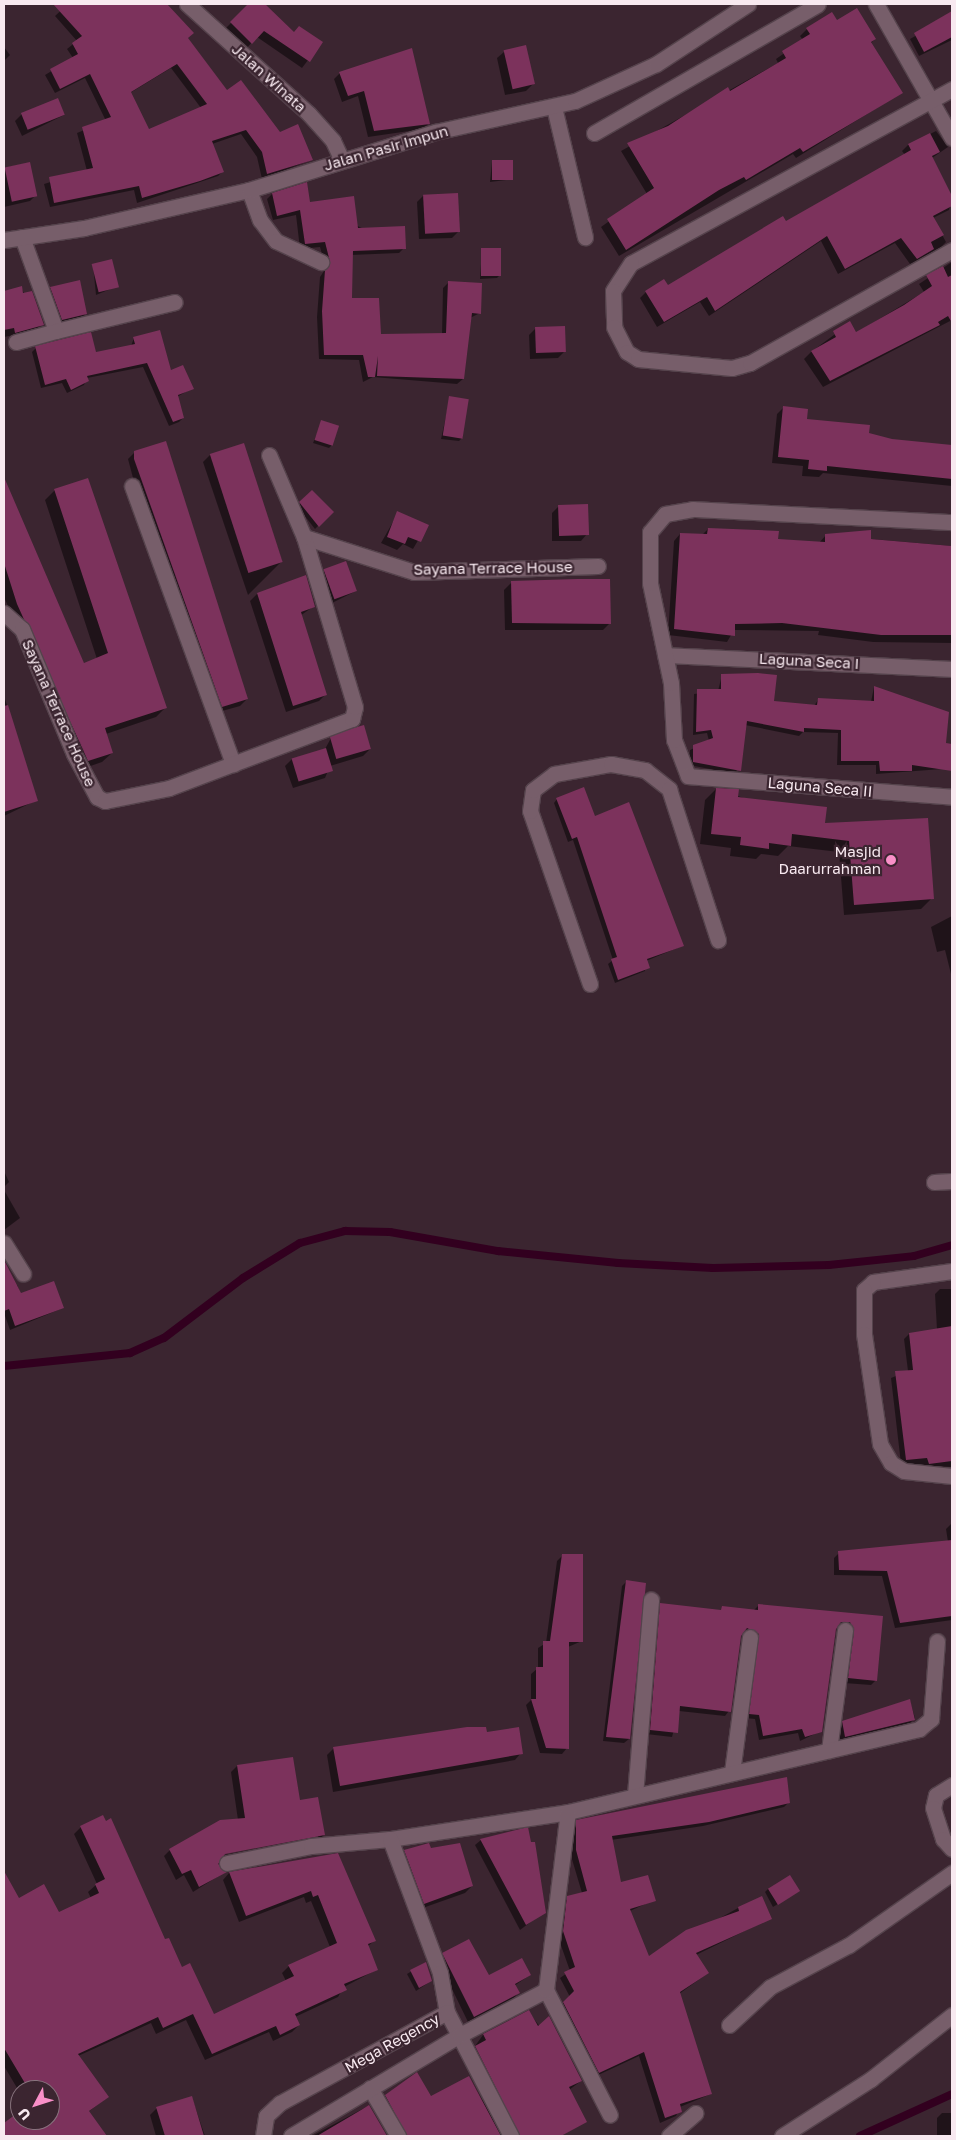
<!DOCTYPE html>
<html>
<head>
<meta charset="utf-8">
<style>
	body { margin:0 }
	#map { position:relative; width:956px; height:2140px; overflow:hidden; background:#3b2530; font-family:"Golos Text",sans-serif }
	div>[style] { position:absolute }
	.shadow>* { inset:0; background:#0007 }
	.stream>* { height:8px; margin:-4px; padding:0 4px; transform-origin:4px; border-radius:4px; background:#32001f }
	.building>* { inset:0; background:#7c325c; transform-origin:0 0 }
	.roads { filter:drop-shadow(1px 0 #55434c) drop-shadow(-1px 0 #55434c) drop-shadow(0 1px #55434c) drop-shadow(0 -1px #55434c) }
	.minor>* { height:15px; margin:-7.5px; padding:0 7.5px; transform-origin:7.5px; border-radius:7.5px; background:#775e6a }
	.dots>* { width:14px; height:14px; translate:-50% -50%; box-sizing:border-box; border:2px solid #3b2530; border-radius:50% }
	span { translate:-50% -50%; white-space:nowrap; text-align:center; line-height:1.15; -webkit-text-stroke:4.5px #3b2530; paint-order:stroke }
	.street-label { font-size:15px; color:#f8e9f0 }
	.poi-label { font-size:15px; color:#f8e9f0 }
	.right { translate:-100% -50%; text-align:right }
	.frame { position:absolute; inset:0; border:5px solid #f8e9f0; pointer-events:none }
	.north { position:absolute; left:10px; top:2080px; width:50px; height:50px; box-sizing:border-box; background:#3b2530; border:1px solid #87737d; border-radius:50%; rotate:230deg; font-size:14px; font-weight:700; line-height:20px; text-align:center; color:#f8e9f0 }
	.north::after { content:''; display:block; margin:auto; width:18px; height:22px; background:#f98fc8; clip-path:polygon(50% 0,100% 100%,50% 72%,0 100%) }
</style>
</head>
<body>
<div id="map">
	<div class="shadow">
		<div style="clip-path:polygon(evenodd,68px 4px,163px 4px,192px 33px,187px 39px,227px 91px,311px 160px,262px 179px,257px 157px,241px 134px,212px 144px,223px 171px,218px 176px,137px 203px,134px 190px,50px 207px,44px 184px,87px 171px,77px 133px,106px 121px,85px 78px,55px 93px,45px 75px,73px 58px,67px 49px,77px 41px,55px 16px,68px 4px,171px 68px,201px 108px,149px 131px,130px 93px,171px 68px)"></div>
		<div style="clip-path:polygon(250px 4px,263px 4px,293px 33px,321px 43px,302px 68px,257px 37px,245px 50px,224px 30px)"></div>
		<div style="clip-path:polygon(952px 15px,952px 40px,919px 56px,910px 39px)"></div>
		<div style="clip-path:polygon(836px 22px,875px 39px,870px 44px,901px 93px,796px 158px,793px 154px,619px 256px,601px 227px,647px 194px,621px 151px,778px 63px,776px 59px,803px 40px,800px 36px,807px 29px)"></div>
		<div style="clip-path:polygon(4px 47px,10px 55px,4px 61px)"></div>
		<div style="clip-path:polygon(504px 52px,533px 84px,526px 91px,505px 95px,497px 58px)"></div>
		<div style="clip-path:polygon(340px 73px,429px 123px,423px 129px,368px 137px,358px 96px,342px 102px,334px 79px)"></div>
		<div style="clip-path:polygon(22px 114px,64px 115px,22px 136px,15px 121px)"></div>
		<div style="clip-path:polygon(936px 131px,948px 147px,932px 158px,952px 199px,949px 210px,933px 218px,946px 242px,940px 248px,910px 264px,895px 243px,838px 274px,821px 241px,709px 316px,700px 302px,657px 327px,640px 298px,646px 292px,667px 287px,786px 223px,905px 155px,902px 151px,908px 145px)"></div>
		<div style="clip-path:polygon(492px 162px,513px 179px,490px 182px)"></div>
		<div style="clip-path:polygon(29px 163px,36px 195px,30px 201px,4px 207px,4px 168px)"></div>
		<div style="clip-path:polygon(272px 194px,309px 203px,404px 248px,399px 253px,351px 255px,351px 299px,380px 335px,442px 334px,443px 288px,448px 283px,480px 313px,470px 318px,463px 379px,457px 384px,373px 377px,363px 382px,359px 360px,319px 359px,317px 317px,320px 277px,326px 268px,320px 247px,300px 249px,296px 215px,273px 220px,267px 199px)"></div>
		<div style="clip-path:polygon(424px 195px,459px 231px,452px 238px,419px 239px,417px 202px)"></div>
		<div style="clip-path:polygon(482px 250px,500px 275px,497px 278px,480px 279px)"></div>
		<div style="clip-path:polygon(952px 262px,952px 320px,823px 387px,804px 359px,811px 352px,850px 323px,856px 333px,924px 292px,919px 284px)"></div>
		<div style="clip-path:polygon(93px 265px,118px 286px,96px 295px)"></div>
		<div style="clip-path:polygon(21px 288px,42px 324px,35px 331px,4px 337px,4px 292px)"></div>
		<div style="clip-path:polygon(51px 288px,86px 313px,79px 320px,55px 326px,44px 295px)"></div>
		<div style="clip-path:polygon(536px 328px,565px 351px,558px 358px,530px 359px,529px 335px)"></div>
		<div style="clip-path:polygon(134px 338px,192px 388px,177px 397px,183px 418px,179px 422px,169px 426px,143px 367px,87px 378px,84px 385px,67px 393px,62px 383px,41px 388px,32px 352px,36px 348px,95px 353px,131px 346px)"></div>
		<div style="clip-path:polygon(450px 398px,463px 437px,459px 441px,441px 439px)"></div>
		<div style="clip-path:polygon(783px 408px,805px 420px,892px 440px,952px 446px,952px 486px,823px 473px,819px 477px,802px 476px,803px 466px,772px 463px,777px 414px)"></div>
		<div style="clip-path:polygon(322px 422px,332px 445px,329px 448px,313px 443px)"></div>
		<div style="clip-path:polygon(243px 445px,282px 561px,248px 595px,203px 462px,210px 455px)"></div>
		<div style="clip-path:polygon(135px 452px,247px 699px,240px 706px,215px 713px,142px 512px,128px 459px)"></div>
		<div style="clip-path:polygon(4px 480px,84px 664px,97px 659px,45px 500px,55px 490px,165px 708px,156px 717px,106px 734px,112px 753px,102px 762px,79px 770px,4px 597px)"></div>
		<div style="clip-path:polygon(312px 492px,332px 512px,315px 529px,297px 506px)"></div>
		<div style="clip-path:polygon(559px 506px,587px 534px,581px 541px,552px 541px,552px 513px)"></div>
		<div style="clip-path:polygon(398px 513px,427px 525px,413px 549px,403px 544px,397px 550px,381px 543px)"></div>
		<div style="clip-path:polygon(708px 529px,777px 541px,819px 543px,826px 535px,952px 546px,952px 643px,873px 642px,818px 635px,819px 631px,734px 630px,727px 642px,668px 635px,674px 541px,680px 534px,702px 535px)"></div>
		<div style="clip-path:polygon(324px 570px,356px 591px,326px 606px,317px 577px)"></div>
		<div style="clip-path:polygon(305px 577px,314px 606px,300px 616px,326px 694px,319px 701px,286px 712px,250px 601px,257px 594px)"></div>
		<div style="clip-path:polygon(511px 583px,610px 623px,603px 630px,505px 630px,504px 590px)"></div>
		<div style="clip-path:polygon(722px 675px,772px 702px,814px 706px,818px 700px,871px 702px,874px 687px,942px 769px,876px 774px,876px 765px,837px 765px,838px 733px,803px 732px,799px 736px,745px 725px,736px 774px,689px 765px,690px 750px,709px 741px,707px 733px,693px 735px,694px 694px,718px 691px)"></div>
		<div style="clip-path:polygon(4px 696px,37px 800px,4px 816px)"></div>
		<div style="clip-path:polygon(331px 738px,370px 749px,363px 756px,330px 766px,325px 778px,293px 788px,285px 766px,292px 759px,325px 749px)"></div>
		<div style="clip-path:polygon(716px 789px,824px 824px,926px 820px,932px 898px,921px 909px,844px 915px,839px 852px,788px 846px,778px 856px,761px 854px,756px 859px,730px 856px,731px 848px,700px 844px,705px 800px)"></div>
		<div style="clip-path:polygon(557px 799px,682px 946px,646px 961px,645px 971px,615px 983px,608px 964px,613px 960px,573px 840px,568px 842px,554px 803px)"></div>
		<div style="clip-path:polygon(952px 916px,952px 978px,945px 950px,937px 952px,931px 927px)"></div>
		<div style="clip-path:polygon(4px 1171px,9px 1182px,4px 1187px)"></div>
		<div style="clip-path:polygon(4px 1190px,20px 1218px,4px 1230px)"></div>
		<div style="clip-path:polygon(17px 1285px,21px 1295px,63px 1308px,10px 1330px,4px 1313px,4px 1289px)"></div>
		<div style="clip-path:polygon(940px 1289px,952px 1289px,952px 1467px,901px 1464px,891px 1378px,908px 1371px,904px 1339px,909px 1334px,937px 1330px,935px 1294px)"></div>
		<div style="clip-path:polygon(951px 1524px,952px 1620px,895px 1628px,882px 1576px,834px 1575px,834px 1558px,839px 1553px,948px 1542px,946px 1529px)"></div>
		<div style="clip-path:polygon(563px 1555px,582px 1641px,568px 1647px,567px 1748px,562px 1754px,540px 1753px,526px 1705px,531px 1700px,531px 1674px,538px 1668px,538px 1648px,546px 1643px,557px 1561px)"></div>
		<div style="clip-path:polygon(626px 1582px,629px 1739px,624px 1743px,603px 1741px,622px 1586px)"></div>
		<div style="clip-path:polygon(661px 1605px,719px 1611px,754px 1610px,759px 1605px,881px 1617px,876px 1680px,871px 1685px,844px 1683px,842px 1625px,836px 1627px,821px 1731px,800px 1741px,798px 1733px,759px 1740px,755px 1719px,745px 1718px,747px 1631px,739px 1637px,729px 1711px,725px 1716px,679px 1711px,672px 1737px,646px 1734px,656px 1609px)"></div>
		<div style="clip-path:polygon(910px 1701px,915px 1718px,909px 1724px,840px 1742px,837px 1728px,843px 1722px)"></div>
		<div style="clip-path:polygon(486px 1733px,521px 1753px,515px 1760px,333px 1792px,327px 1755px,334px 1748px)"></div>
		<div style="clip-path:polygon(evenodd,292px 1759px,299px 1802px,324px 1835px,317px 1841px,220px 1859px,216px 1865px,225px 1872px,193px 1892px,184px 1875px,176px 1880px,164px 1856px,170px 1850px,238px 1820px,231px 1772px,237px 1766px,292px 1759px,318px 1835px,318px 1838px,219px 1856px,218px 1854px,318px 1835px)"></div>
		<div style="clip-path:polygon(789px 1802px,784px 1807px,703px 1826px,611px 1840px,620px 1884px,654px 1900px,630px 1911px,648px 1958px,738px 1908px,771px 1918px,696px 1955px,708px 1973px,679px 1994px,711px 2094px,680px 2107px,676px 2116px,660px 2123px,639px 2056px,594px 2077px,558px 2008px,570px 1997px,560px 1978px,570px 1971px,558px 1937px,562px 1902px,582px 1893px,571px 1856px,572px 1826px,577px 1821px)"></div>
		<div style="clip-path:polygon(81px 1827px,213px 2016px,286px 1981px,282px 1973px,289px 1966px,330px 1947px,311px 1901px,306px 1903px,304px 1897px,239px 1922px,223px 1880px,229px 1873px,337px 1854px,374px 1941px,367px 1947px,376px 1970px,344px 1987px,338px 1997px,295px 2017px,299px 2025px,292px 2032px,273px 2041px,269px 2032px,205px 2060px,186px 2020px,156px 2034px,151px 2023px,78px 2056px,108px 2097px,88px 2112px,105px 2136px,4px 2136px,4px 2125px,20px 2113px,20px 2120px,50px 2120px,50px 2090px,20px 2093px,4px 2066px,4px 1895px,13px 1890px,18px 1900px,59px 1913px,91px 1898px,88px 1892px,97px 1884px,74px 1834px)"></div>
		<div style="clip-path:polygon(481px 1840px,544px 1912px,520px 1930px,475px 1845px)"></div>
		<div style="clip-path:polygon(430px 1850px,472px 1886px,465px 1893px,417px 1910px,398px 1858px,405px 1851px)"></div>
		<div style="clip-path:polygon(768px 1889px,799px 1891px,773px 1907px,765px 1892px)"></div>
		<div style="clip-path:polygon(443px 1954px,488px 1977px,530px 1975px,514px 1986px,518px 1993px,513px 1999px,468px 2022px,438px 1960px)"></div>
		<div style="clip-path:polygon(425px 1963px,431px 1981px,416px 1991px,407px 1974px)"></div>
		<div style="clip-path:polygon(528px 2011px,581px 2081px,569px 2090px,585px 2122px,560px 2136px,511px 2136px,470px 2053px,483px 2035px)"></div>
		<div style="clip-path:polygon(469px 2077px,503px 2136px,399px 2136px,379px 2103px,386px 2096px,431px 2098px)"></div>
		<div style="clip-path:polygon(192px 2098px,205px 2136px,156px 2136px,150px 2115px,157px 2108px)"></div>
		<div style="clip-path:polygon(368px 2106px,386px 2136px,312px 2136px)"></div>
		<div style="clip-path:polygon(942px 2113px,952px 2113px,952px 2136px,937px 2136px,937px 2118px)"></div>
	</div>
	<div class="stream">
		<div style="left:4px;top:1366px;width:127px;rotate:-5.9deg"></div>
		<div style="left:130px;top:1353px;width:37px;rotate:-24deg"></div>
		<div style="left:164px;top:1338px;width:99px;rotate:-37.2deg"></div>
		<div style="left:243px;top:1278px;width:67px;rotate:-31.6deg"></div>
		<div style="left:300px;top:1243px;width:47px;rotate:-14.9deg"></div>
		<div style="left:345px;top:1231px;width:45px;rotate:1.3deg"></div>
		<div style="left:390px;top:1232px;width:110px;rotate:10deg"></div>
		<div style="left:498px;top:1251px;width:121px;rotate:5.7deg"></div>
		<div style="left:618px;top:1263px;width:95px;rotate:3deg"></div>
		<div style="left:713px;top:1268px;width:116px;rotate:-1.5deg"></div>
		<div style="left:829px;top:1265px;width:85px;rotate:-6deg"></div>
		<div style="left:914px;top:1256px;width:40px;rotate:-16deg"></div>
		<div style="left:860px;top:2136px;width:101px;rotate:-24.5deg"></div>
	</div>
	<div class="building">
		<div style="clip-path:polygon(evenodd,53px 4px,167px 4px,194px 33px,188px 38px,227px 90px,241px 80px,280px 132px,298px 124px,313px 160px,267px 174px,262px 152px,246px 130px,212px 141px,224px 172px,200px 181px,142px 198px,139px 186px,54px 203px,49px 177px,93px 168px,82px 127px,111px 117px,90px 74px,60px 89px,50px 69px,78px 54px,72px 43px,82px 36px,53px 4px,177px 64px,207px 104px,149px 129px,131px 92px,177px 64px)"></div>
		<div style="clip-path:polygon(248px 4px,265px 4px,294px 32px,299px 26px,323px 42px,310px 62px,264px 31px,252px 44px,230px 22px)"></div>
		<div style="clip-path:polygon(857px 8px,876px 39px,871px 42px,903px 93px,803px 152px,800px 148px,746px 180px,744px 177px,719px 190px,626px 250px,607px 219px,654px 188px,627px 143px,668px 126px,728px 87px,730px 91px,786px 58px,782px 51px,810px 34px,806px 28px,832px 12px,837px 20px)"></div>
		<div style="clip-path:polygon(952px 11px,952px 37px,924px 52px,914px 33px)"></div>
		<div style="left:526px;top:45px;width:40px;height:23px;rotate:77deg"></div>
		<div style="clip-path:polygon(412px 48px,430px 124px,374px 131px,364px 91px,348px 96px,339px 72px)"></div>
		<div style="left:58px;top:98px;width:18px;height:40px;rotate:68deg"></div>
		<div style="clip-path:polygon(930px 133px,940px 152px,932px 156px,952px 196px,952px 206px,933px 216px,944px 235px,931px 242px,934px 249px,917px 259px,901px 238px,845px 269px,827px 236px,715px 311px,707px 297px,664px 322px,645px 291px,664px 279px,668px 285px,783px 216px,786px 221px,911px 150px,908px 144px)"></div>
		<div style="left:492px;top:160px;width:21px;height:20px"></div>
		<div style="left:30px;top:162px;width:35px;height:26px;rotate:78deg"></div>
		<div style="clip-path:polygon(307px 182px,310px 202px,354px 196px,358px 228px,405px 226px,406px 249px,353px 251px,352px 298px,379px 298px,381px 334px,446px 333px,448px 281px,482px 283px,481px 314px,472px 313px,464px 379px,377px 376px,378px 356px,375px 377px,368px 377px,363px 355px,324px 355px,322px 311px,325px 270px,330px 262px,325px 242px,305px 244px,300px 210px,277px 216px,272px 193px)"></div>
		<div style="left:458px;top:193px;width:39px;height:35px;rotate:87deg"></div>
		<div style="left:481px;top:248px;width:20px;height:28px"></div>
		<div style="left:112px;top:259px;width:29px;height:21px;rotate:76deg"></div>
		<div style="clip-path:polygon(943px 266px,948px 277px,952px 275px,952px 323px,948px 316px,938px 322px,940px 325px,830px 381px,811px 351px,836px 337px,833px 331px,850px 321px,856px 332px,904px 305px,932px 286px,926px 275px)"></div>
		<div style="clip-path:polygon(80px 280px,87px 314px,62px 320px,50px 287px)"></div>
		<div style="clip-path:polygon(22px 286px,23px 293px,32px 291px,44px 325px,15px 333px,14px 328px,4px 330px,4px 291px)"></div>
		<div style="left:565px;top:326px;width:26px;height:30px;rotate:88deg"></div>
		<div style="clip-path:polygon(160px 330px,171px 370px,183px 365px,194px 389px,178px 395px,184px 418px,173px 422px,147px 363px,87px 376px,89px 381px,71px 390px,66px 379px,45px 385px,35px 346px,91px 332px,96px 352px,135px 344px,133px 337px)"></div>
		<div style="left:449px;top:396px;width:20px;height:40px;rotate:9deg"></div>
		<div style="clip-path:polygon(783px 406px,808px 409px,807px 419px,870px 425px,869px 433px,892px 439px,952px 445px,952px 479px,827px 466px,827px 471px,808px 469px,809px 460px,778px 457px)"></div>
		<div style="left:321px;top:420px;width:19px;height:21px;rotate:18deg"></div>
		<div style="clip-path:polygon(166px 441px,248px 699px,222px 707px,134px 459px,134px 451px)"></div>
		<div style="left:244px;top:443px;width:125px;height:36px;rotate:72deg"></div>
		<div style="clip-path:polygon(4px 477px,84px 663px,108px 653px,54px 489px,88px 478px,167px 708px,105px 728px,113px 753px,88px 761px,17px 604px,4px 563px)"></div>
		<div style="clip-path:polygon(312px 490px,334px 512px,319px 527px,299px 502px)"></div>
		<div style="left:588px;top:504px;width:31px;height:30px;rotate:88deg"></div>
		<div style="clip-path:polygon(397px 511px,429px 525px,421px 542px,408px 537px,405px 544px,387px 537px)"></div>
		<div style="clip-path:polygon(708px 528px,779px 531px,778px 539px,825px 542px,825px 534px,871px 530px,871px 539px,952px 546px,952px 635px,881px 635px,782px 623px,735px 624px,735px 636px,674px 629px,680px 533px,707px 534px)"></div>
		<div style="left:346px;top:561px;width:32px;height:24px;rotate:70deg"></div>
		<div style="clip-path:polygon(306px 575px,315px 607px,301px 612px,327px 695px,293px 706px,257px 593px)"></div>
		<div style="clip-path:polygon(577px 579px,610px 579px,611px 624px,512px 623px,511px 581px)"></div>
		<div style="clip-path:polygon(758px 673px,777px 675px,774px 701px,817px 705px,818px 698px,874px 701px,874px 686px,949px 712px,946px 743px,952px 744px,952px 771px,912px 765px,912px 771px,880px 771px,879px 761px,841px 761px,841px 730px,804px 728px,804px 732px,747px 721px,741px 771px,693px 762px,693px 745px,713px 738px,711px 730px,696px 732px,697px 689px,721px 689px,721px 674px)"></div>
		<div style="clip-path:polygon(8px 705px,38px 801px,4px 812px,4px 706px)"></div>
		<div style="left:364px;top:725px;width:25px;height:36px;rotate:74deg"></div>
		<div style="left:326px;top:748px;width:24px;height:36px;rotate:73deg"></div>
		<div style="clip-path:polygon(584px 787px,595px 816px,629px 802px,684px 946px,647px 959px,650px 968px,618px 980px,611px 959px,617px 957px,577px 837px,572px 839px,556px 798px)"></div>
		<div style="clip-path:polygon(716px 788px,739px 789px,738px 797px,827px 807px,825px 823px,928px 818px,934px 899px,854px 905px,849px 841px,792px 834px,791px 846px,769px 843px,769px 849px,740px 845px,741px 837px,711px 834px)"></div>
		<div style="clip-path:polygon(4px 1260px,21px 1293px,54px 1281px,64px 1308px,15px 1326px,9px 1309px,4px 1311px)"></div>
		<div style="clip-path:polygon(952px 1326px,952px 1461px,929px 1464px,927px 1458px,906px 1460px,895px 1371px,913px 1370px,909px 1333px)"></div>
		<div style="clip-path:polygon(952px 1540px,952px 1616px,900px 1623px,887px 1571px,839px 1570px,838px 1551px)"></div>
		<div style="clip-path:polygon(562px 1554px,583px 1554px,583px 1642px,569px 1642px,569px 1749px,546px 1748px,531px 1699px,536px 1699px,536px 1667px,543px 1667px,543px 1641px,550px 1641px)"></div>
		<div style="clip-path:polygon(626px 1580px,646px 1583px,630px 1739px,606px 1737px)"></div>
		<div style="clip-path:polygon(660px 1603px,721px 1610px,722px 1606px,758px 1610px,758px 1604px,883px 1616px,877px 1681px,848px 1678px,854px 1631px,850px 1622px,841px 1622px,836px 1629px,822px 1732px,805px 1737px,802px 1729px,763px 1736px,759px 1715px,749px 1714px,759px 1634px,747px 1628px,741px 1636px,731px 1712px,680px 1706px,678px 1733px,650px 1730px)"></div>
		<div style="clip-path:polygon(910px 1699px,915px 1720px,845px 1737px,842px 1721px)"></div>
		<div style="clip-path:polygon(467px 1727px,486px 1727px,487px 1732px,519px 1727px,523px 1754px,340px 1786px,333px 1747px)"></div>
		<div style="clip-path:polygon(293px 1757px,300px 1800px,318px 1797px,325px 1835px,225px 1854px,218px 1864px,227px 1872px,199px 1887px,191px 1870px,182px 1874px,169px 1849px,220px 1820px,245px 1818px,237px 1765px)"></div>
		<div style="clip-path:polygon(787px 1777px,790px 1803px,709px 1822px,612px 1836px,621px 1882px,648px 1875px,656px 1901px,630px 1909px,649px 1956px,686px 1930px,739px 1911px,738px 1907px,762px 1896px,772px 1919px,696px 1953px,709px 1973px,680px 1992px,712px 2094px,680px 2104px,682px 2112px,665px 2118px,644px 2052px,599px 2073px,563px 2002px,574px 1991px,564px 1972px,575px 1967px,563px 1931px,567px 1896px,587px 1891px,576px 1850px,576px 1820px)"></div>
		<div style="clip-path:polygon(103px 1815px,106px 1821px,111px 1818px,165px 1939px,169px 1938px,182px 1967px,190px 1963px,214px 2014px,294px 1976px,288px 1965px,337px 1943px,318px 1895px,313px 1897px,311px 1891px,246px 1916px,229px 1872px,338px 1853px,376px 1941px,368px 1944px,378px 1970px,344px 1984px,347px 1990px,295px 2014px,300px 2025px,280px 2035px,276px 2026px,212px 2054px,193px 2014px,163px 2028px,158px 2017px,78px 2054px,109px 2097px,89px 2111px,107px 2136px,4px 2136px,4px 2123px,20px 2111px,20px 2120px,50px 2120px,50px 2090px,29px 2090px,4px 2048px,4px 1871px,19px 1898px,44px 1884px,59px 1912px,99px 1893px,95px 1884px,105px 1879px,80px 1826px)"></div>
		<div style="clip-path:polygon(528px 1827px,531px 1842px,535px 1842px,546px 1913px,526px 1925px,480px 1839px)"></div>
		<div style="clip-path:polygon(429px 1843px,431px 1848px,460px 1843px,473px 1886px,424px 1904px,404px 1850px)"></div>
		<div style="left:790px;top:1875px;width:19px;height:26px;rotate:58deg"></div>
		<div style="clip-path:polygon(469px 1939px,489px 1975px,522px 1958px,531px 1975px,515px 1984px,520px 1993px,474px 2017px,442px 1953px)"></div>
		<div style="clip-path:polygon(426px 1962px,432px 1981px,419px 1988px,410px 1970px)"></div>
		<div style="clip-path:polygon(529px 2010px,538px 2026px,549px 2016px,582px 2081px,569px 2087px,587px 2122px,561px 2136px,520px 2136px,475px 2046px,486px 2040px,483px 2034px)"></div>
		<div style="clip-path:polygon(417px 2072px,431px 2096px,469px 2076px,501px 2136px,407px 2136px,385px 2095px)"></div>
		<div style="clip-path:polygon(192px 2096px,204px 2136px,165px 2136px,156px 2107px)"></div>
		<div style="clip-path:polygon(369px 2105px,387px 2136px,317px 2136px,361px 2110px)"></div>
	</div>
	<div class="roads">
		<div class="minor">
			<div style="left:187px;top:4px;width:164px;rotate:42deg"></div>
			<div style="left:309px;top:114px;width:36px;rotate:48deg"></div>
			<div style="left:333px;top:141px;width:21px;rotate:65deg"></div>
			<div style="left:876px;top:4px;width:154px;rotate:60.4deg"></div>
			<div style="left:952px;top:89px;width:365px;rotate:151.5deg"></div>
			<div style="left:631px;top:263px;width:33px;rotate:123deg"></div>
			<div style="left:613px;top:291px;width:36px;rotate:88deg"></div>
			<div style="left:614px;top:327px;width:28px;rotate:63deg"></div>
			<div style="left:627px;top:352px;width:13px;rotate:32deg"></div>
			<div style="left:638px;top:359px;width:94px;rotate:5.5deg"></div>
			<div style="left:732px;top:368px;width:19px;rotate:-16deg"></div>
			<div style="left:750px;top:363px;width:231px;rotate:-29.2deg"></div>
			<div style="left:554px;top:107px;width:134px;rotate:76.6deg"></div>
			<div style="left:594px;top:133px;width:258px;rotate:-29.9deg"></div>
			<div style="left:249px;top:190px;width:32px;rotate:70deg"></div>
			<div style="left:260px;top:220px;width:26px;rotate:53deg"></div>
			<div style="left:276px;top:241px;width:50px;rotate:25deg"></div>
			<div style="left:22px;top:237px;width:100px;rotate:70.1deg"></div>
			<div style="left:56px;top:331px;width:122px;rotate:-13.7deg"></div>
			<div style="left:4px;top:240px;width:81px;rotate:-8.5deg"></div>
			<div style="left:84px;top:228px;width:169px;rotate:-13deg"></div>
			<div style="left:249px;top:190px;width:195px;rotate:-17.3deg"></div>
			<div style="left:435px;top:132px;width:143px;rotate:-12.5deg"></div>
			<div style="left:575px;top:101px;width:89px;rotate:-24.6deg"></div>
			<div style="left:656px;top:64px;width:110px;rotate:-33.1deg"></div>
			<div style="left:16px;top:342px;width:41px;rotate:-15.4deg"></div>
			<div style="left:132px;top:486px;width:296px;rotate:70deg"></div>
			<div style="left:304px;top:537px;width:115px;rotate:17.7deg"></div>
			<div style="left:414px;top:572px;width:184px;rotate:-1.9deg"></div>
			<div style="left:4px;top:613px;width:24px;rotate:42deg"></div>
			<div style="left:22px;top:629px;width:135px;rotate:67.4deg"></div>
			<div style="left:74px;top:754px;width:49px;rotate:61.9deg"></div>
			<div style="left:97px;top:797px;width:9px;rotate:27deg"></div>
			<div style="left:105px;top:801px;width:65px;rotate:-11.5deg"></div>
			<div style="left:169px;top:788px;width:196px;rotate:-20.7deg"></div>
			<div style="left:352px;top:719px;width:12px;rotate:-76deg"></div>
			<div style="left:355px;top:707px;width:177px;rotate:-106.7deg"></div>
			<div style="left:304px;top:537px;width:89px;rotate:-113.1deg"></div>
			<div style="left:665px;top:655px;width:287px;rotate:2.8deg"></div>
			<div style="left:688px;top:776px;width:39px;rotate:-111deg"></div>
			<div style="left:674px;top:740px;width:57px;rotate:-93deg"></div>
			<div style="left:671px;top:683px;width:102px;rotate:-101.9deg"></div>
			<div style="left:650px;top:583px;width:51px;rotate:-90deg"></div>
			<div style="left:650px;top:532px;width:23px;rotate:-50deg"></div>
			<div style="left:665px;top:514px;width:28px;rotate:-10deg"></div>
			<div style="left:693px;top:509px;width:259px;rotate:2.9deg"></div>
			<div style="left:688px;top:776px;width:265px;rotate:4.5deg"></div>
			<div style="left:590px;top:984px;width:183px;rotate:-109.1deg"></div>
			<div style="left:530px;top:811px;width:21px;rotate:-82deg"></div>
			<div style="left:533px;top:790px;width:26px;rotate:-37deg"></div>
			<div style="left:554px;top:774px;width:58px;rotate:-10deg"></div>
			<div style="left:611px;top:764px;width:35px;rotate:10deg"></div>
			<div style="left:645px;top:770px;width:31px;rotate:38deg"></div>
			<div style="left:669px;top:789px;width:159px;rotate:72deg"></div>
			<div style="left:934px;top:1182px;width:18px;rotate:-3deg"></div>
			<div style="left:4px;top:1243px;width:36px;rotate:58deg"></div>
			<div style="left:952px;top:1271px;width:80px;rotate:172.1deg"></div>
			<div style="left:873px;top:1282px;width:12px;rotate:138deg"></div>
			<div style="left:864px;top:1290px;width:44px;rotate:90deg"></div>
			<div style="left:864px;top:1334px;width:111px;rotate:81.7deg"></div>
			<div style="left:880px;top:1444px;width:22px;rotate:60deg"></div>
			<div style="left:891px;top:1463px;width:15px;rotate:32deg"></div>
			<div style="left:904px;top:1471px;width:48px;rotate:5.9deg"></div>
			<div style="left:829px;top:1750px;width:121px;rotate:-82.4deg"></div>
			<div style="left:732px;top:1772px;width:136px;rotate:-82.4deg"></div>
			<div style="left:952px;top:1785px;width:19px;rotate:148deg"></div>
			<div style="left:936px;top:1795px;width:13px;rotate:103deg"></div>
			<div style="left:933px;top:1808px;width:33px;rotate:72deg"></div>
			<div style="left:943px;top:1839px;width:13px;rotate:48deg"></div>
			<div style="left:635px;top:1795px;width:196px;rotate:-85.3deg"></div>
			<div style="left:390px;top:1839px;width:180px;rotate:-8.6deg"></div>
			<div style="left:568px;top:1812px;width:361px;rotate:-13.3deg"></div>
			<div style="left:919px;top:1729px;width:16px;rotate:-40deg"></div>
			<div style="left:931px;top:1719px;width:78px;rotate:-85.6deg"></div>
			<div style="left:227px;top:1863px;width:86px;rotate:-11.4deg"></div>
			<div style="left:311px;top:1846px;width:79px;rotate:-5.1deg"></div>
			<div style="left:390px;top:1839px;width:143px;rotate:69.5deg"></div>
			<div style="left:440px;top:1973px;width:40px;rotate:80deg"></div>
			<div style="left:447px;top:2012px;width:140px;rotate:62.7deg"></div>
			<div style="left:546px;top:1990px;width:140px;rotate:62.9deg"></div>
			<div style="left:729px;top:2025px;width:56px;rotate:-42.8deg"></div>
			<div style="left:770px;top:1987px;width:89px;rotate:-28deg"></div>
			<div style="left:849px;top:1945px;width:126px;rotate:-35deg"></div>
			<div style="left:370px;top:2088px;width:56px;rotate:59.7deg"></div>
			<div style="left:263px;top:2136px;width:20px;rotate:-81deg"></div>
			<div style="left:266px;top:2116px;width:19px;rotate:-43deg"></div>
			<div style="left:280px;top:2103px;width:190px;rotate:-28.6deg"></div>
			<div style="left:291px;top:2136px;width:197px;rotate:-30.9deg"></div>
			<div style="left:460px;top:2035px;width:97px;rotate:-27.6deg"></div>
			<div style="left:546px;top:1990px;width:179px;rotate:-83deg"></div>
			<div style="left:669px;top:2136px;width:35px;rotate:-41deg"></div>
			<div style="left:782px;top:2136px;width:106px;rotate:-32.6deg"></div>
			<div style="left:871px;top:2079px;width:103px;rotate:-38.3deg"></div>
		</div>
	</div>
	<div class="dots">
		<div style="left:891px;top:860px;background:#f98fc8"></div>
	</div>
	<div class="street-label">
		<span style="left:269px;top:78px;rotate:42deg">Jalan Winata</span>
		<span style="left:386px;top:148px;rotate:-16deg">Jalan Pasir Impun</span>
		<span style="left:493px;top:568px;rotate:-1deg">Sayana Terrace House</span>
		<span style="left:809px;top:661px;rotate:3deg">Laguna Seca I</span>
		<span style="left:59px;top:713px;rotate:66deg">Sayana Terrace House</span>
		<span style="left:820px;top:787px;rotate:5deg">Laguna Seca II</span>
		<span style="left:392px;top:2043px;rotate:-29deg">Mega Regency</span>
	</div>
	<div class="poi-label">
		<span class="right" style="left:881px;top:860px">Masjid<br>Daarurrahman</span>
	</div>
	<div class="frame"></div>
	<div class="north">U</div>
</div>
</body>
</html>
